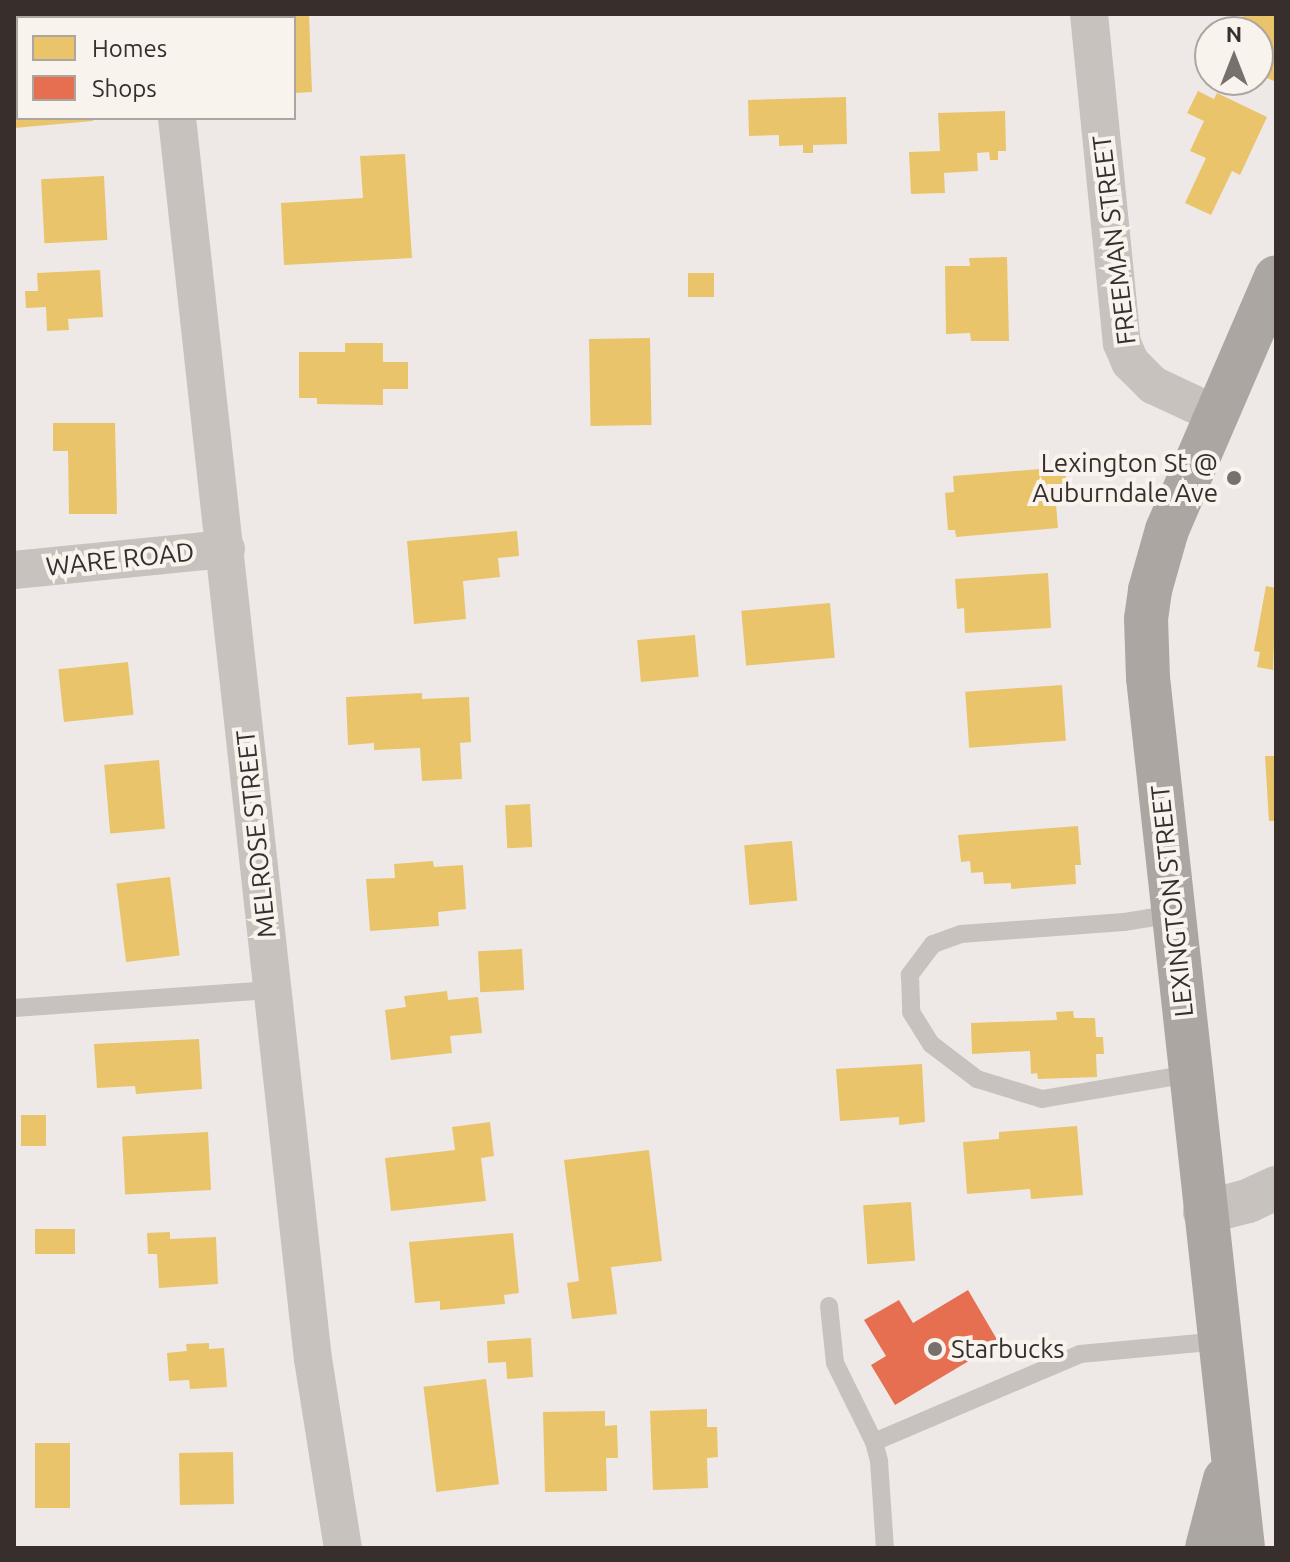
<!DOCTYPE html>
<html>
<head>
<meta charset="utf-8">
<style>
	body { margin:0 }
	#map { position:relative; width:1290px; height:1562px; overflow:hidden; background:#eee9e6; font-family:Ubuntu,sans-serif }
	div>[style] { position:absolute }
	.homes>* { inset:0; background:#e9c46a; transform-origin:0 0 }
	.shops>* { inset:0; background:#e76f51 }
	.service>* { height:18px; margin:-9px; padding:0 9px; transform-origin:9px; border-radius:9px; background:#c7c2be }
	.minor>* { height:38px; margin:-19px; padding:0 19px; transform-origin:19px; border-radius:19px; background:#c7c2be }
	.tertiary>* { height:44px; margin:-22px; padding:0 22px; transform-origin:22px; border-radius:22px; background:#c7c2be }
	.primary>* { height:44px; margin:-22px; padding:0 22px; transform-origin:22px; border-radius:22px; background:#aca6a3 }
	.dots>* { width:22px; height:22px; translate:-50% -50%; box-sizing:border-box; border:4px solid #f9f3ee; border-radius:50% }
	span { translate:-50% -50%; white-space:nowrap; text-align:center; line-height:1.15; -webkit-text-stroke:8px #f9f3ee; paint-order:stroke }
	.street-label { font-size:26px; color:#382f2c }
	.poi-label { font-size:26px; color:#382f2c }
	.right { translate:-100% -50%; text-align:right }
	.left { translate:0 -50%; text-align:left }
	.frame { position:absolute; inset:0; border:16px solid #382f2c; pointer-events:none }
	.legend { position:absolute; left:16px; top:16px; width:280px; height:104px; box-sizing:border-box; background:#f9f3ee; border:2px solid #aca5a0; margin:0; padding:10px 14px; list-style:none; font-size:24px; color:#382f2c }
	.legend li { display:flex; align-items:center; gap:16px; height:40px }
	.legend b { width:40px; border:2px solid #aca5a0 }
	.north { position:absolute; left:1194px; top:16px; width:80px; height:80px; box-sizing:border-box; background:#f9f3ee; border:2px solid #aca5a0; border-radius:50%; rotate:0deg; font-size:22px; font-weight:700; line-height:32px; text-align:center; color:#382f2c }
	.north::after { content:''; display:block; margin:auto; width:28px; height:36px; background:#78706d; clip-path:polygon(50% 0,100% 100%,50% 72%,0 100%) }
</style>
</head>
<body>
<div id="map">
	<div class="homes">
		<div style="clip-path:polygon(254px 14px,309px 14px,312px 92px,294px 93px,294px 18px,254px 18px)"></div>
		<div style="clip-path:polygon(1244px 14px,1276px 14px,1276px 82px,1258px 74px,1258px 32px,1237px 32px)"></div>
		<div style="clip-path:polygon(1198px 91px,1214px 99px,1217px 93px,1267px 117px,1240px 175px,1232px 171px,1211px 215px,1185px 203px,1206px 158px,1190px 151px,1204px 121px,1187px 113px)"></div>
		<div style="clip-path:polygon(846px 97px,847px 144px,813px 145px,813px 153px,803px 153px,803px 145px,779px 146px,779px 135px,749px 136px,748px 100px)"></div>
		<div style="clip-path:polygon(18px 106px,18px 118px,92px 118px,93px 121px,14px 128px,14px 107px)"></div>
		<div style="clip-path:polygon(1005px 111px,1006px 151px,998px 151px,998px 160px,990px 160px,989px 152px,977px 153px,978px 171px,944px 173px,945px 193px,911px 194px,909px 152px,940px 151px,938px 113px)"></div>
		<div style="clip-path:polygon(405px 154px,412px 258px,284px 265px,281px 203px,363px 198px,360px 156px)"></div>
		<div style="left:104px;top:176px;width:64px;height:63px;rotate:87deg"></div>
		<div style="clip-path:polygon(1007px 257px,1009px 341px,971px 341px,970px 333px,946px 334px,945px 266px,970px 266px,969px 258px)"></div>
		<div style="clip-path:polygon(100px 270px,103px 317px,68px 319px,69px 330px,47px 331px,46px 307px,26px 308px,25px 291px,38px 291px,37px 273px)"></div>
		<div style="left:688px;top:273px;width:26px;height:24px"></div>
		<div style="left:650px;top:338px;width:87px;height:61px;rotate:89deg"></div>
		<div style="clip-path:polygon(345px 343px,383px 343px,383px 362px,408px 362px,408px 389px,383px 389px,383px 405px,317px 404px,317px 398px,299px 398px,299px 352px,345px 352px)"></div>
		<div style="clip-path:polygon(53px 423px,115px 423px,117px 514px,69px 514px,68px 451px,53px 451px)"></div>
		<div style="clip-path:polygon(1065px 467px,1067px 491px,1055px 492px,1058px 528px,956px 537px,955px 530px,948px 530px,945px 493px,954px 492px,953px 476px)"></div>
		<div style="clip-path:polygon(517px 531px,519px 556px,498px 558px,500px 577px,463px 581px,466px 619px,414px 624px,407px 541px)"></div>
		<div style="clip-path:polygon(1048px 573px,1051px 628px,965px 633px,964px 608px,957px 609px,955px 579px)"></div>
		<div style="clip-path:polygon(1266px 586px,1276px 588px,1273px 670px,1257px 667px,1260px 652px,1254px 651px)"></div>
		<div style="left:830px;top:603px;width:55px;height:89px;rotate:85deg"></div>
		<div style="left:695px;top:635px;width:42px;height:58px;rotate:85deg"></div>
		<div style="left:128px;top:662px;width:53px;height:70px;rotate:84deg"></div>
		<div style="left:1062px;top:685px;width:56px;height:97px;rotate:86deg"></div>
		<div style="clip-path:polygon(422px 693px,422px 699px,469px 697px,471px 742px,460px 743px,462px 779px,422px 781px,420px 748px,374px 750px,374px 743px,348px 745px,346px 697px)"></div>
		<div style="clip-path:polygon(1265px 756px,1276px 756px,1276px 821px,1269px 821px)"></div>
		<div style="left:159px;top:760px;width:69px;height:55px;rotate:85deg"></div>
		<div style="left:530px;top:804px;width:43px;height:25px;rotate:87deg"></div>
		<div style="clip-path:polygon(1078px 826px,1081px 865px,1075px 865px,1076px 884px,1011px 889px,1011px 883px,984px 884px,983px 872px,971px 873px,970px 861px,961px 862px,958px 835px)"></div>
		<div style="left:792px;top:841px;width:60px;height:48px;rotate:85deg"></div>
		<div style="clip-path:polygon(433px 861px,434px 867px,463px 865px,466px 909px,438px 912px,439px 926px,370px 931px,366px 879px,395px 878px,394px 864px)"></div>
		<div style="left:170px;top:877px;width:79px;height:54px;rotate:83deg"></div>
		<div style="left:522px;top:949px;width:41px;height:44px;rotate:87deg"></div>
		<div style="clip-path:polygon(447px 991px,448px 1000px,478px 997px,482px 1033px,450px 1036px,452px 1053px,391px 1060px,385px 1010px,406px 1007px,404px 996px)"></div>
		<div style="clip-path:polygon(1073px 1011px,1074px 1018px,1095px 1018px,1096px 1037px,1103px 1037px,1104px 1054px,1096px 1054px,1097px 1077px,1038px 1079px,1037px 1073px,1031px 1074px,1030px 1051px,972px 1054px,971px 1023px,1057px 1020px,1056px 1012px)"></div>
		<div style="clip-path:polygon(199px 1039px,202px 1089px,136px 1094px,135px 1086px,97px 1088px,94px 1044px)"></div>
		<div style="clip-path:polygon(922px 1064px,925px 1122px,899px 1125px,899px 1117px,840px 1121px,836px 1069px)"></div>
		<div style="left:21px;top:1115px;width:25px;height:31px"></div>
		<div style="clip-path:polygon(490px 1122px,494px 1156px,481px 1158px,486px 1201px,391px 1211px,385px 1158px,455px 1150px,452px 1127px)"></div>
		<div style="clip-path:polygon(1077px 1126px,1083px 1195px,1031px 1199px,1030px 1189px,967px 1194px,963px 1142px,999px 1139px,999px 1132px)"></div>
		<div style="left:208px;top:1132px;width:58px;height:86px;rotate:87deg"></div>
		<div style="clip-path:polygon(649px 1150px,662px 1261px,611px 1267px,617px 1314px,572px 1319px,567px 1283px,579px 1281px,564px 1160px)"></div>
		<div style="left:911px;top:1202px;width:59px;height:48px;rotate:86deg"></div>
		<div style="left:35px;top:1229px;width:40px;height:25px"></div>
		<div style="clip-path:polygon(170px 1232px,170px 1239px,216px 1237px,218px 1284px,159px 1288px,157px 1254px,148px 1254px,147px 1233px)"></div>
		<div style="clip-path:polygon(513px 1233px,519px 1293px,504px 1295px,505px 1304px,440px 1310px,440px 1301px,415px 1303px,409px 1242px)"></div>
		<div style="clip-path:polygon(531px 1338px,533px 1377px,507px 1379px,506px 1362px,488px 1363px,487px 1341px)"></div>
		<div style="clip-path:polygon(209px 1343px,209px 1349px,224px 1348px,227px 1387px,190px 1389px,189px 1380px,169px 1381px,167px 1353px,187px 1351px,186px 1344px)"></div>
		<div style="left:486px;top:1379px;width:106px;height:63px;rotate:83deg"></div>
		<div style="clip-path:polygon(707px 1409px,707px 1427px,717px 1427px,718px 1457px,707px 1458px,708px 1488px,653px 1490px,650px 1411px)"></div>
		<div style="clip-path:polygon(605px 1411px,605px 1426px,617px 1425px,618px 1458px,606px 1458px,607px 1491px,545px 1492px,543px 1412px)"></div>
		<div style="left:35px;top:1443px;width:35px;height:65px"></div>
		<div style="left:233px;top:1452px;width:52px;height:54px;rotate:89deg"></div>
	</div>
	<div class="shops">
		<div style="clip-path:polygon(968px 1290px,999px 1343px,895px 1405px,871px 1365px,886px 1356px,864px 1320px,899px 1300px,913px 1323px)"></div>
	</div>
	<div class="service">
		<div style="left:1173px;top:914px;width:50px;rotate:170.7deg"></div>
		<div style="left:1124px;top:922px;width:163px;rotate:175.8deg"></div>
		<div style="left:961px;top:934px;width:30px;rotate:160deg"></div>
		<div style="left:933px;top:944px;width:39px;rotate:127deg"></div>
		<div style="left:910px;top:975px;width:37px;rotate:88deg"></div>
		<div style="left:911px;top:1012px;width:38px;rotate:58deg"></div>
		<div style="left:931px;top:1044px;width:58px;rotate:37.3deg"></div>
		<div style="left:977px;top:1079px;width:68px;rotate:17.1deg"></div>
		<div style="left:1042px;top:1099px;width:150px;rotate:-9.6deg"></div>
		<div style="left:14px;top:1008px;width:260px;rotate:-4deg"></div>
		<div style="left:829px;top:1306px;width:57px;rotate:84deg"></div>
		<div style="left:835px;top:1363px;width:88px;rotate:63.7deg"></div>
		<div style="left:874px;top:1442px;width:20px;rotate:75deg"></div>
		<div style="left:879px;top:1461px;width:87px;rotate:86.1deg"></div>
		<div style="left:874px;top:1442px;width:224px;rotate:-23.1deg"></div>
		<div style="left:1080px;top:1354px;width:141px;rotate:-5.3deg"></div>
	</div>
	<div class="minor">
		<div style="left:165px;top:14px;width:4px;rotate:90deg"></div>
		<div style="left:1089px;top:14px;width:331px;rotate:84.3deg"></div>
		<div style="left:1122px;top:343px;width:21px;rotate:67deg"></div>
		<div style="left:1130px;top:362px;width:33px;rotate:45deg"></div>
		<div style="left:1153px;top:385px;width:71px;rotate:25.1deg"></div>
		<div style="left:177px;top:118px;width:1248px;rotate:83.75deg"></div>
		<div style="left:313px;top:1359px;width:191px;rotate:81deg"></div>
		<div style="left:14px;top:570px;width:213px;rotate:-5.7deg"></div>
	</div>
	<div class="tertiary">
		<div style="left:1205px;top:1212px;width:44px;rotate:-14.3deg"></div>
		<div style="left:1248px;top:1201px;width:31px;rotate:-25deg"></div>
	</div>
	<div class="primary">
		<div style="left:1207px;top:1548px;width:71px;rotate:-75.4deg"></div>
		<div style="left:1243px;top:1548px;width:875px;rotate:-96.23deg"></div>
		<div style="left:1148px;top:678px;width:59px;rotate:-91.9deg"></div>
		<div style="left:1146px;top:619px;width:29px;rotate:-82deg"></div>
		<div style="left:1150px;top:590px;width:62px;rotate:-74.2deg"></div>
		<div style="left:1167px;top:530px;width:275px;rotate:-66.7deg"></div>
	</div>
	<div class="dots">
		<div style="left:1234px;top:478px;background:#78706d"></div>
		<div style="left:935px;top:1349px;background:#78706d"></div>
	</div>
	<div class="street-label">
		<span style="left:1114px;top:240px;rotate:-97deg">FREEMAN STREET</span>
		<span style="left:120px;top:559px;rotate:-6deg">WARE ROAD</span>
		<span style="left:256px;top:834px;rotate:-96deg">MELROSE STREET</span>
		<span style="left:1172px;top:901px;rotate:-96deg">LEXINGTON STREET</span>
	</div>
	<div class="poi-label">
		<span class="right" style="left:1218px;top:478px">Lexington St @<br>Auburndale Ave</span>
		<span class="left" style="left:951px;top:1349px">Starbucks</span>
	</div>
	<div class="frame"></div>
	<ul class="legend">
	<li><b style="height:22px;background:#e9c46a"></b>Homes</li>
	<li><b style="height:22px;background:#e76f51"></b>Shops</li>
	</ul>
	<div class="north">N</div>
</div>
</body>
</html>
